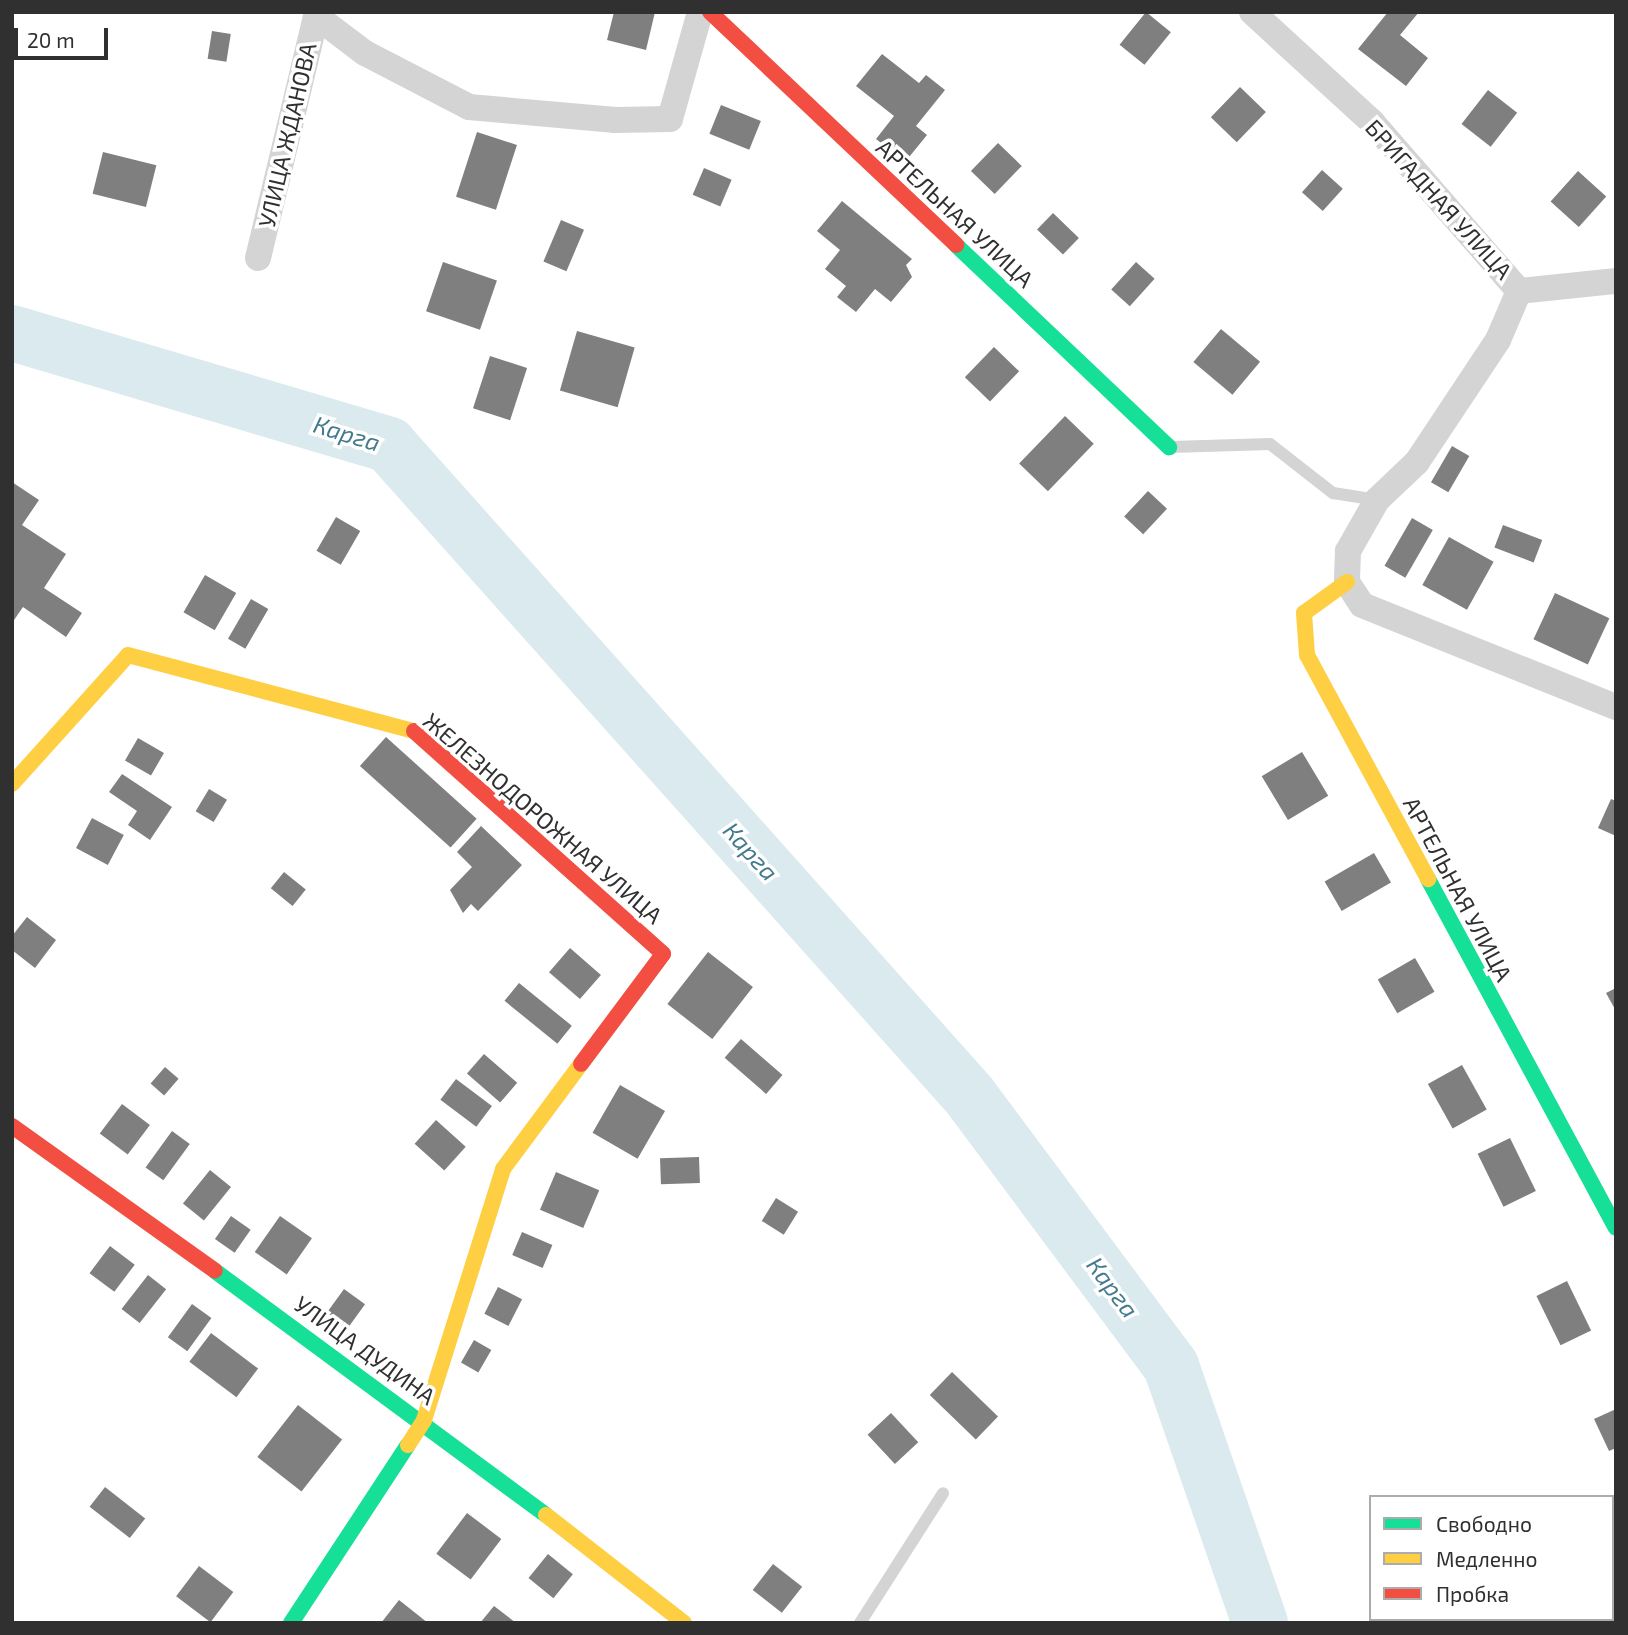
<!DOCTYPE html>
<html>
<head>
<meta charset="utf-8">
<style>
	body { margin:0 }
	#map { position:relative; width:1628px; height:1635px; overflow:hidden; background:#fff; font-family:"Exo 2",sans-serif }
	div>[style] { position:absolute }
	.river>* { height:56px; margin:-28px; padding:0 28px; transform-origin:28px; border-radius:28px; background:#daeaef }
	.building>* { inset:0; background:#7f7f7f; transform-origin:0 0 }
	.lane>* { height:12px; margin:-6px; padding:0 6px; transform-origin:6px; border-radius:6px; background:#d4d4d4 }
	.street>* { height:26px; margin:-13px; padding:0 13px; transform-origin:13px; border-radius:13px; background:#d4d4d4 }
	.fast>* { height:16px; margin:-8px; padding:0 8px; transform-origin:8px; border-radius:8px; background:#16e098 }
	.slow>* { height:16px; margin:-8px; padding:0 8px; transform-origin:8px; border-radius:8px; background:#ffcf43 }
	.jam>* { height:16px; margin:-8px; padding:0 8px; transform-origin:8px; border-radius:8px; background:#f24e42 }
	span { translate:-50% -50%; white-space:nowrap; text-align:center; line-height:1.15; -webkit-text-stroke:7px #fff; paint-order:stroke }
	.street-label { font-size:23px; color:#303030 }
	.water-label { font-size:24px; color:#437a8d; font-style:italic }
	.frame { position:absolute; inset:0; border:14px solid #303030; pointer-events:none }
	.legend { position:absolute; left:1369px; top:1495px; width:245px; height:126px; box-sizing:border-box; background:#fff; border:2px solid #acacac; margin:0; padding:9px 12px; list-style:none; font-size:21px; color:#303030 }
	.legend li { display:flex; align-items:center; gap:14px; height:35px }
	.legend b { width:35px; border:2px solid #acacac }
	.scale { position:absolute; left:14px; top:28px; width:94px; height:32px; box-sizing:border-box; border:4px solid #303030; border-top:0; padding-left:9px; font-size:21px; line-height:24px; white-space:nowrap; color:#303030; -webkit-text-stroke:5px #fff; paint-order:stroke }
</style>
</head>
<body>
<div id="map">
	<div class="river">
		<div style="left:12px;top:333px;width:393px;rotate:16.5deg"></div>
		<div style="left:389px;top:445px;width:871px;rotate:48.26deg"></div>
		<div style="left:969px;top:1095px;width:338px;rotate:53.3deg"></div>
		<div style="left:1171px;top:1366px;width:272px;rotate:70.9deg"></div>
	</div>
	<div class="building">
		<div style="clip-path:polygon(614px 12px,655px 12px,646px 50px,607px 40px)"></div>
		<div style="left:1146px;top:12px;width:32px;height:42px;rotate:39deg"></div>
		<div style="clip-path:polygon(1388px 12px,1419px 12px,1400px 35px,1428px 58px,1406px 86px,1358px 49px)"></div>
		<div style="left:212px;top:31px;width:19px;height:28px;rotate:9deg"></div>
		<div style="clip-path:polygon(882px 54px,919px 83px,926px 75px,945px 90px,916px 126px,927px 135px,905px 162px,876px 139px,894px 116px,856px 86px)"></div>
		<div style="left:1240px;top:87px;width:36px;height:42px;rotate:44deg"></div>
		<div style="left:1488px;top:90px;width:37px;height:43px;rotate:38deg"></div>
		<div style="left:721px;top:105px;width:43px;height:31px;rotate:22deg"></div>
		<div style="left:477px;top:132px;width:42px;height:68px;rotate:18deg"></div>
		<div style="left:998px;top:143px;width:33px;height:39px;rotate:44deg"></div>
		<div style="left:103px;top:152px;width:55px;height:43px;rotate:14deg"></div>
		<div style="left:704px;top:168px;width:30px;height:29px;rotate:23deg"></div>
		<div style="left:1322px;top:170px;width:28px;height:30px;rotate:42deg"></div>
		<div style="left:1578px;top:171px;width:38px;height:41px;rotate:42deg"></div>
		<div style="clip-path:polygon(842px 201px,912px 259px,906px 265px,912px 277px,891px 302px,875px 289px,856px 312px,837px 297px,846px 286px,825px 269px,840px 250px,817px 231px)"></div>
		<div style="left:1053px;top:213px;width:36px;height:23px;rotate:44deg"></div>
		<div style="left:561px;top:220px;width:25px;height:45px;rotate:23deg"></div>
		<div style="left:443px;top:262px;width:57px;height:52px;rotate:19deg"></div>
		<div style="left:1136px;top:262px;width:25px;height:37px;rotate:42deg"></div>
		<div style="left:1221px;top:329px;width:51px;height:43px;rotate:40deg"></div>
		<div style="left:577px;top:331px;width:60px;height:62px;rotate:16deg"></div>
		<div style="left:994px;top:347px;width:35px;height:42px;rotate:44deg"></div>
		<div style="left:490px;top:356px;width:39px;height:55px;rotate:18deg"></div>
		<div style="left:1065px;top:416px;width:40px;height:66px;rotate:44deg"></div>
		<div style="left:1452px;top:446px;width:20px;height:42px;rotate:30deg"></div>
		<div style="clip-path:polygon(12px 482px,39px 500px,22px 525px,66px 554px,44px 588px,82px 613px,66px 637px,23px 607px,12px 623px)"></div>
		<div style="left:1148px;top:491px;width:26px;height:35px;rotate:43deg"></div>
		<div style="left:336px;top:517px;width:28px;height:39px;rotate:30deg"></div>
		<div style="left:1412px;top:518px;width:24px;height:55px;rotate:30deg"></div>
		<div style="left:1503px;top:525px;width:42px;height:24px;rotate:21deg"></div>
		<div style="left:1449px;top:537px;width:51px;height:55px;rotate:29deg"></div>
		<div style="left:205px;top:575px;width:36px;height:43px;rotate:30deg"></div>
		<div style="left:1555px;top:593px;width:60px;height:51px;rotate:25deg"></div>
		<div style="left:251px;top:599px;width:20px;height:46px;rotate:30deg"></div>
		<div style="left:386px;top:737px;width:122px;height:39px;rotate:42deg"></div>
		<div style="left:138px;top:738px;width:30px;height:26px;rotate:30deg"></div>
		<div style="left:1302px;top:752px;width:51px;height:47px;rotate:59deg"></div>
		<div style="clip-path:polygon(122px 774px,172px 807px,150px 840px,128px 825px,137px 811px,109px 792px)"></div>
		<div style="left:209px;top:789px;width:21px;height:26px;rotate:31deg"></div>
		<div style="clip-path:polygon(1611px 799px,1616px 801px,1616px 836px,1598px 828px)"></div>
		<div style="left:92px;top:818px;width:36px;height:34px;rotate:28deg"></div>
		<div style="clip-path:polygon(481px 826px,522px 865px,478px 911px,471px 904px,463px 913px,450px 890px,472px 867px,457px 852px)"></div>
		<div style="left:1374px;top:853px;width:34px;height:57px;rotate:60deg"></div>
		<div style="left:284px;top:872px;width:28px;height:21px;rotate:39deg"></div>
		<div style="clip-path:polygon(27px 917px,56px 940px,35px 968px,12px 950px,12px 936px)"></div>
		<div style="left:570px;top:948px;width:41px;height:32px;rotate:41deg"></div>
		<div style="left:708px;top:952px;width:57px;height:66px;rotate:38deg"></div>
		<div style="left:1415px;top:958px;width:39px;height:43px;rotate:60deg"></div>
		<div style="left:519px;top:983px;width:68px;height:23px;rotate:39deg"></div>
		<div style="clip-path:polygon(1616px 988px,1616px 1011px,1606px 993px)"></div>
		<div style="left:741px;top:1039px;width:55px;height:25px;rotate:41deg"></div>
		<div style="left:484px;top:1054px;width:44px;height:26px;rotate:41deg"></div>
		<div style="left:1462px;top:1065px;width:51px;height:39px;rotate:61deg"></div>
		<div style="left:165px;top:1067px;width:18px;height:22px;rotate:41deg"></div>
		<div style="left:456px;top:1079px;width:45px;height:26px;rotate:37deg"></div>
		<div style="left:620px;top:1085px;width:52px;height:55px;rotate:30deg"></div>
		<div style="left:122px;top:1104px;width:35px;height:37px;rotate:37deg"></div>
		<div style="left:436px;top:1120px;width:40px;height:32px;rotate:42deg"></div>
		<div style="left:172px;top:1131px;width:22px;height:45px;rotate:36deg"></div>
		<div style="left:1510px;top:1138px;width:59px;height:36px;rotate:64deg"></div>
		<div style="left:699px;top:1157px;width:26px;height:39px;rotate:88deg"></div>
		<div style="left:210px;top:1170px;width:27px;height:43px;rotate:39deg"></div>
		<div style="left:556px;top:1172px;width:47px;height:41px;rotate:23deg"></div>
		<div style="left:776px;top:1198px;width:26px;height:27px;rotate:32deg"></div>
		<div style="left:231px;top:1216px;width:24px;height:28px;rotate:35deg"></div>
		<div style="left:280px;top:1216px;width:39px;height:44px;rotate:35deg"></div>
		<div style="left:522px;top:1232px;width:33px;height:25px;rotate:23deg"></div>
		<div style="left:110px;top:1246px;width:31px;height:34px;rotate:37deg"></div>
		<div style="left:148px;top:1275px;width:23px;height:43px;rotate:38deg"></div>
		<div style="left:1567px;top:1281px;width:55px;height:34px;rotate:64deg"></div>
		<div style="left:498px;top:1287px;width:27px;height:30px;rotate:27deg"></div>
		<div style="left:344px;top:1289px;width:26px;height:32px;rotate:36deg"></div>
		<div style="left:192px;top:1304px;width:24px;height:41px;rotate:36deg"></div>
		<div style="left:211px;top:1333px;width:59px;height:36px;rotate:37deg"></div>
		<div style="left:474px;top:1340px;width:20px;height:26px;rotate:30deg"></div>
		<div style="left:952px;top:1372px;width:64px;height:32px;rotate:44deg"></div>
		<div style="left:298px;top:1405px;width:56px;height:66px;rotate:38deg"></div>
		<div style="clip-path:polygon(1616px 1409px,1616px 1448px,1609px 1451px,1594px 1419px)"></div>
		<div style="left:891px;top:1413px;width:40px;height:32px;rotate:47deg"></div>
		<div style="left:105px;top:1487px;width:51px;height:25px;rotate:38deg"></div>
		<div style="left:467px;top:1513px;width:43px;height:51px;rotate:37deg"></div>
		<div style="left:548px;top:1554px;width:32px;height:31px;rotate:39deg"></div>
		<div style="left:773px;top:1564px;width:37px;height:33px;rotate:38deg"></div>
		<div style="left:199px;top:1566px;width:43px;height:38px;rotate:37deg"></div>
		<div style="clip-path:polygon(399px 1600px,428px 1623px,381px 1623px)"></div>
		<div style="clip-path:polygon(494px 1606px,516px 1623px,480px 1623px)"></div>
	</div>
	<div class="lane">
		<div style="left:1171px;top:447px;width:99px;rotate:-1.7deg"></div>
		<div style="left:1270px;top:444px;width:80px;rotate:37.9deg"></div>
		<div style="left:1333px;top:493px;width:45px;rotate:9deg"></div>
		<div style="left:860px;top:1623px;width:154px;rotate:-57.4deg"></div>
	</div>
	<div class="street">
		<div style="left:1252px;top:12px;width:163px;rotate:42.5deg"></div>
		<div style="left:1372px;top:122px;width:224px;rotate:49deg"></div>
		<div style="left:316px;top:16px;width:61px;rotate:37.1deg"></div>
		<div style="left:365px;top:53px;width:117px;rotate:27.4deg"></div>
		<div style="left:469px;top:107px;width:147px;rotate:5.1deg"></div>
		<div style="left:615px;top:120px;width:55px;rotate:-1deg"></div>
		<div style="left:670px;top:119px;width:111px;rotate:-74.3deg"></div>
		<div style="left:258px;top:258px;width:253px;rotate:-76.5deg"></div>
		<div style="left:1519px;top:291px;width:53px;rotate:113.2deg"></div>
		<div style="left:1498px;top:340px;width:146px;rotate:123.6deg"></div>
		<div style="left:1417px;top:462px;width:55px;rotate:136.5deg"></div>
		<div style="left:1377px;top:500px;width:59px;rotate:119.6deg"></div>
		<div style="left:1348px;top:551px;width:31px;rotate:92deg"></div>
		<div style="left:1347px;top:582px;width:27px;rotate:57deg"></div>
		<div style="left:1362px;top:605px;width:274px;rotate:21.9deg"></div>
		<div style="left:1519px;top:291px;width:98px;rotate:-5.9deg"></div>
	</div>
	<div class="fast">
		<div style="left:956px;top:245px;width:294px;rotate:43.5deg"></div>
		<div style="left:1428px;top:879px;width:396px;rotate:61.7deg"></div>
		<div style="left:215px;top:1271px;width:411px;rotate:36.4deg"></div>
		<div style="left:291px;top:1623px;width:213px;rotate:-56.7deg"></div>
	</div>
	<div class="slow">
		<div style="left:1347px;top:582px;width:53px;rotate:144.2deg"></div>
		<div style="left:1304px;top:613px;width:42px;rotate:85.9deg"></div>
		<div style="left:1307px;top:655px;width:255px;rotate:61.6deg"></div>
		<div style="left:12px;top:784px;width:173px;rotate:-48deg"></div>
		<div style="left:128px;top:655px;width:296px;rotate:14.9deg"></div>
		<div style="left:408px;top:1445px;width:30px;rotate:-57deg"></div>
		<div style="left:424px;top:1420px;width:263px;rotate:-72.5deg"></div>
		<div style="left:503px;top:1169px;width:131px;rotate:-53.4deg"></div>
		<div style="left:546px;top:1515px;width:175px;rotate:38deg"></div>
	</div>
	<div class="jam">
		<div style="left:710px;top:12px;width:339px;rotate:43.4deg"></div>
		<div style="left:414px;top:731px;width:334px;rotate:41.8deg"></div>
		<div style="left:663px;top:954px;width:137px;rotate:126.7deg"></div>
		<div style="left:12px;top:1126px;width:249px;rotate:35.5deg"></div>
	</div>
	<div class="street-label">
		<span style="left:287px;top:135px;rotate:-77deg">УЛИЦА ЖДАНОВА</span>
		<span style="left:1439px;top:199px;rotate:48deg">БРИГАДНАЯ УЛИЦА</span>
		<span style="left:955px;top:213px;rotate:43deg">АРТЕЛЬНАЯ УЛИЦА</span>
		<span style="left:543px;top:818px;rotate:41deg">ЖЕЛЕЗНОДОРОЖНАЯ УЛИЦА</span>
		<span style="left:1458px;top:889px;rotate:62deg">АРТЕЛЬНАЯ УЛИЦА</span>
		<span style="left:365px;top:1350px;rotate:36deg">УЛИЦА ДУДИНА</span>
	</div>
	<div class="water-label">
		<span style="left:347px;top:433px;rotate:17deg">Карга</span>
		<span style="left:751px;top:851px;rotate:48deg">Карга</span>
		<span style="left:1113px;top:1287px;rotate:53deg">Карга</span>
	</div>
	<div class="frame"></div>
	<ul class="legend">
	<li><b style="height:9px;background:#16e098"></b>Свободно</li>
	<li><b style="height:9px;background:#ffcf43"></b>Медленно</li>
	<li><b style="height:9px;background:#f24e42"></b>Пробка</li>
	</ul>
	<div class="scale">20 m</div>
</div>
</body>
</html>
